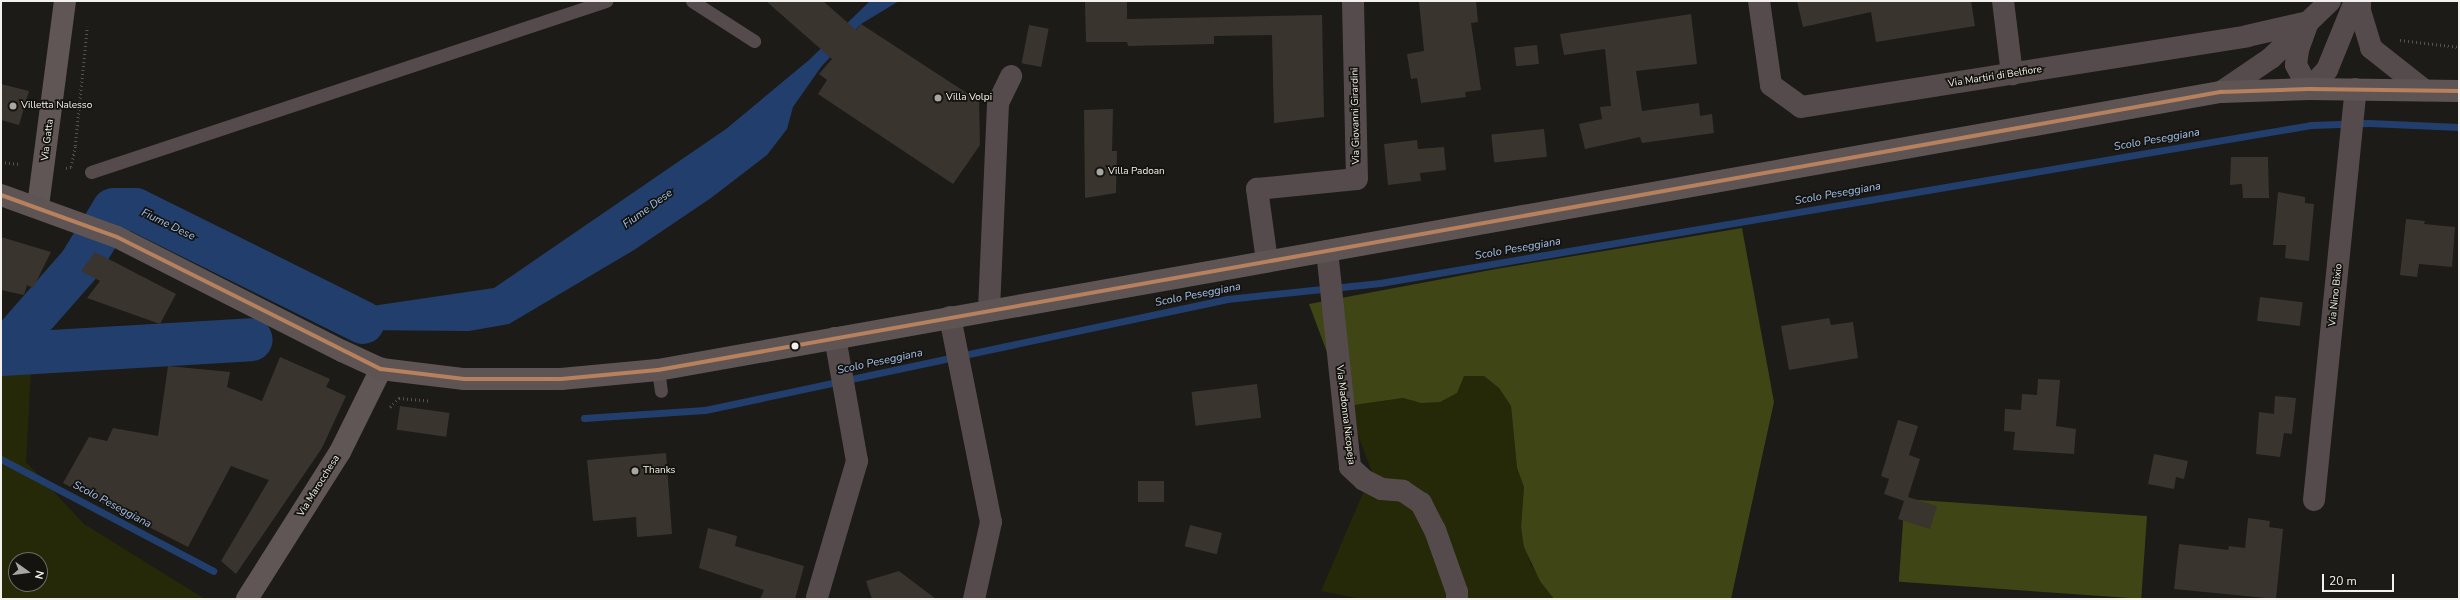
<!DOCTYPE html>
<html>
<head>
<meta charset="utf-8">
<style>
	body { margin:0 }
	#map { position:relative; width:2460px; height:600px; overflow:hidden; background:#1c1b17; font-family:"Nunito Sans",sans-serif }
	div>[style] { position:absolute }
	.green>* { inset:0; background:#262908 }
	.forest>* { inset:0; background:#3f4514; transform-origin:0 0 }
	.water>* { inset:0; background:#213e6d }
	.stream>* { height:7px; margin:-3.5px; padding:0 3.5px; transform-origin:3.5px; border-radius:3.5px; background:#213e6d }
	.river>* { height:43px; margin:-21.5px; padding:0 21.5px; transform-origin:21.5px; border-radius:21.5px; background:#213e6d }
	.building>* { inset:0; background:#3a342e; transform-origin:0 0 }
	.path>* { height:2.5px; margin-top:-1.25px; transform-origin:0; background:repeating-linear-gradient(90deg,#585151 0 1px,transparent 0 4px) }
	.lane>* { height:13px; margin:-6.5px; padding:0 6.5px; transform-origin:6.5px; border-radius:6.5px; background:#554b4c }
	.street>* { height:22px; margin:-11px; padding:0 11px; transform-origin:11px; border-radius:11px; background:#554b4c }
	.secondary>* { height:22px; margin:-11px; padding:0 11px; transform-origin:11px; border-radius:11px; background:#615656 }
	.primary>* { height:22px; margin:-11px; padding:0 11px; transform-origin:11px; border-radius:11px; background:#5f5454 }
	.bus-1>* { height:4px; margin:-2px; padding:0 2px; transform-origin:2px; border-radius:2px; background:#b6815c }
	.dots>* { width:11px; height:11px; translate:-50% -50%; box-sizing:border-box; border:2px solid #14130d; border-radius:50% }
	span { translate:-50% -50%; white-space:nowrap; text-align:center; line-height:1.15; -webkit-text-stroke:3.5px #14130d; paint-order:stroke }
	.street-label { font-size:10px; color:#f2f1ed }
	.poi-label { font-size:10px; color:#f2f1ed }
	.left { translate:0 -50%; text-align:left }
	.water-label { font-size:11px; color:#a4c2f3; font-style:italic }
	.frame { position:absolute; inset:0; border:2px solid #f2f1ed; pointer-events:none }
	.north { position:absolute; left:8px; top:552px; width:40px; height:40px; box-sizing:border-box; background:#14130d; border:1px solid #6d6c67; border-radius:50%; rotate:104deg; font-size:11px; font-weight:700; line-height:16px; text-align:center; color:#f2f1ed }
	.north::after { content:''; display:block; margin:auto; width:14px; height:18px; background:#a7a6a2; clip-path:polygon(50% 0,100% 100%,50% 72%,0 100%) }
	.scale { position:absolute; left:2322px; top:574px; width:72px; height:18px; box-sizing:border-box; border:2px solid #f2f1ed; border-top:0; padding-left:5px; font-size:12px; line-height:14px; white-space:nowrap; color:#f2f1ed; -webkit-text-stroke:3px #14130d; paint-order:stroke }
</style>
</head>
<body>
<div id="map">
	<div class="green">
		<div style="clip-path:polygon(evenodd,165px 350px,219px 351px,252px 354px,229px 362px,164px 360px,31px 370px,26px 462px,84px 524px,205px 599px,1px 599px,1px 366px,11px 363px,165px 350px,16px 560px,40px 560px,40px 584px,16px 584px,16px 560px)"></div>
		<div style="clip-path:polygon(1463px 376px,1484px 376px,1499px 388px,1511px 406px,1517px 468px,1524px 487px,1521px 527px,1531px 565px,1554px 599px,1361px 599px,1321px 591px,1372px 472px,1347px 406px,1403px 398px,1421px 403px,1457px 393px)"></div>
	</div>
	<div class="forest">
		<div style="clip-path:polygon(1742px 228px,1774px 402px,1731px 599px,1554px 599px,1540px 581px,1524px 547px,1521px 527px,1524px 487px,1517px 468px,1511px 406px,1499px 388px,1484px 376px,1464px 376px,1457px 393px,1440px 402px,1421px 403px,1403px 398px,1347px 406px,1309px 304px,1496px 269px)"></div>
		<div style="left:2147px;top:516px;width:83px;height:243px;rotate:94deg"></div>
	</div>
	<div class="water">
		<div style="clip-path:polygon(870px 1px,899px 1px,861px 24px,821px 67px,793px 107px,787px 129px,767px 155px,711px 198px,634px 250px,509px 324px,469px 331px,356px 330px,302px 305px,358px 308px,494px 288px,726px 129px,809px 60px)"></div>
	</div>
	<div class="stream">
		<div style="left:584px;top:418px;width:121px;rotate:-3.8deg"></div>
		<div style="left:705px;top:410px;width:534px;rotate:-12deg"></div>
		<div style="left:1227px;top:299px;width:154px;rotate:-6deg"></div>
		<div style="left:1380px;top:283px;width:944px;rotate:-9.63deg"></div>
		<div style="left:2311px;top:125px;width:58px;rotate:-2deg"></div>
		<div style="left:2369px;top:123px;width:90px;rotate:2.5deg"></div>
		<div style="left:1px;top:459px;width:240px;rotate:27.8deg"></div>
	</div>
	<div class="river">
		<div style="left:1px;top:353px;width:120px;rotate:-48.7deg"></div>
		<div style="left:80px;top:263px;width:63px;rotate:-58.6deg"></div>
		<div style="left:113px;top:209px;width:22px"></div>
		<div style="left:135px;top:209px;width:254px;rotate:26.4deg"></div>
		<div style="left:1px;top:354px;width:250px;rotate:-3.4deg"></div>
	</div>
	<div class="building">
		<div style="clip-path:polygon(766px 1px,823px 1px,856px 30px,861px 24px,979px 101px,980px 145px,953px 184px,818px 94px,827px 80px,819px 74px,832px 59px)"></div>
		<div style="clip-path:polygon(1127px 1px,1127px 19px,1322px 15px,1324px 117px,1274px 123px,1272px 35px,1214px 36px,1214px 44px,1128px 46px,1127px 42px,1086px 42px,1085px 2px)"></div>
		<div style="clip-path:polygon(1419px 1px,1476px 1px,1478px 22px,1471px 23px,1481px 90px,1465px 92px,1466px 97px,1421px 103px,1417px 78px,1411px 79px,1407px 54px,1424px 51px)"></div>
		<div style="clip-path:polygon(1797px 1px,1971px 1px,1975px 26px,1876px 42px,1871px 12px,1803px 27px)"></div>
		<div style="clip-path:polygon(1691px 14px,1697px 64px,1636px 71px,1642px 111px,1699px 103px,1700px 116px,1712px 114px,1714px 133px,1642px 143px,1640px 137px,1585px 149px,1579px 124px,1602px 119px,1600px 107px,1611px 106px,1605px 49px,1564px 55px,1560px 34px)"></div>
		<div style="left:1029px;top:25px;width:20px;height:39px;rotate:11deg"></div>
		<div style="left:1537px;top:45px;width:19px;height:23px;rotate:84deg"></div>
		<div style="clip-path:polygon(1px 84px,29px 91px,19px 125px,1px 120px)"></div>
		<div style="clip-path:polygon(1113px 109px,1112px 151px,1117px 151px,1116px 193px,1085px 198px,1084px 110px)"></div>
		<div style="left:1544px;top:129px;width:28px;height:53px;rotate:84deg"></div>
		<div style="clip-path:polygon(1417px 140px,1418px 149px,1444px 147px,1446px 170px,1420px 173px,1421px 181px,1388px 185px,1384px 144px)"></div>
		<div style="clip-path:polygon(2231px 157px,2268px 157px,2269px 198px,2243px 198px,2242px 184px,2230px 185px)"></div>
		<div style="clip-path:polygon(2278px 192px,2305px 197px,2305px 203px,2314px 204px,2309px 261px,2285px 258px,2286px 245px,2273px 245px)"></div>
		<div style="clip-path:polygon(2406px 219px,2425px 221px,2424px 224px,2455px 227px,2452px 267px,2419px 264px,2417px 277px,2400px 275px)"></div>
		<div style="clip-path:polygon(1px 237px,51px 252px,33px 288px,27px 285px,24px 295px,1px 290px)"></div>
		<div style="clip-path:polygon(95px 252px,176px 294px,160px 324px,87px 298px,100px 281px,81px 271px)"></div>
		<div style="left:2260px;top:297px;width:43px;height:24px;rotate:7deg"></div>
		<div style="clip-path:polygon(1829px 318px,1831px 325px,1853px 322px,1858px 358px,1789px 370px,1781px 326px)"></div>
		<div style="clip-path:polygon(280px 357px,330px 379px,326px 387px,346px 396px,322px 448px,236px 574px,221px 561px,269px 480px,231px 466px,188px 547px,63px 483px,89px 437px,107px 441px,113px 428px,158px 436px,168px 366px,230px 372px,227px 387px,262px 401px)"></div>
		<div style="clip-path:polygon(2038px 379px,2060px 380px,2056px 426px,2076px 429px,2074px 454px,2013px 450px,2015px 432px,2004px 431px,2005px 409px,2021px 410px,2022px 394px,2037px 395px)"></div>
		<div style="left:1257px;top:384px;width:34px;height:66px;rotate:83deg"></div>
		<div style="clip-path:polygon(2275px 396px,2296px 398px,2292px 434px,2284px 433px,2280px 457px,2256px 454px,2259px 412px,2274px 414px)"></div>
		<div style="left:400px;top:406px;width:50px;height:24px;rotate:8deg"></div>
		<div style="clip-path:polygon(1898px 420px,1918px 426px,1909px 455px,1920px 459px,1908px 497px,1937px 506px,1930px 529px,1898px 519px,1904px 501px,1884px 494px,1889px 479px,1881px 476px)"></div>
		<div style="clip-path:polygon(666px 453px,672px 534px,637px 537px,636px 517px,593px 521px,587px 460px)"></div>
		<div style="clip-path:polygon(2154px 454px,2188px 461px,2184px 479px,2176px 477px,2174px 489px,2148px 484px)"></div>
		<div style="left:1164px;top:481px;width:21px;height:26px;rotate:90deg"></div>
		<div style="clip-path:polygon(2248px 518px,2270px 521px,2269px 527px,2283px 529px,2276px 599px,2174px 589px,2179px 544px,2228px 550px,2229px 546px,2245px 548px)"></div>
		<div style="left:1190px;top:525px;width:33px;height:22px;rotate:14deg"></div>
		<div style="clip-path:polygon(708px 528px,737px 536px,735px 546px,804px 566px,795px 599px,760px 599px,764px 590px,699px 568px)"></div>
		<div style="clip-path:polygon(899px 571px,936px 599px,872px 599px,866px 581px)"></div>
	</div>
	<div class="path">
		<div style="left:2400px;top:40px;width:59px;rotate:6.8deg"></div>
		<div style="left:1px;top:162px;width:19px;rotate:6deg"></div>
		<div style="left:66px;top:168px;width:5px;rotate:-11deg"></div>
		<div style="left:71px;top:167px;width:21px;rotate:-79deg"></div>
		<div style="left:75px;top:146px;width:120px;rotate:-84.2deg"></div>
		<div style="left:390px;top:407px;width:13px;rotate:-45deg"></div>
		<div style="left:399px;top:398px;width:32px;rotate:5deg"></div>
	</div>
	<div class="lane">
		<div style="left:692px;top:1px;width:74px;rotate:32.8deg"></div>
		<div style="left:91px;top:172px;width:543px;rotate:-18.37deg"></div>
		<div style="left:658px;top:370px;width:21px;rotate:82deg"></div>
	</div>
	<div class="street">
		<div style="left:1759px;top:1px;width:85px;rotate:81.9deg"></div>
		<div style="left:1771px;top:85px;width:37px;rotate:36deg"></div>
		<div style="left:1801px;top:107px;width:452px;rotate:-9deg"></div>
		<div style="left:2247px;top:36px;width:63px;rotate:-12.9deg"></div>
		<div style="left:2003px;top:1px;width:74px;rotate:83deg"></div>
		<div style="left:2360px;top:1px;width:10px;rotate:90deg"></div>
		<div style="left:2360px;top:11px;width:39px;rotate:73deg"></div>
		<div style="left:2371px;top:48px;width:68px;rotate:38.4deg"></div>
		<div style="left:2308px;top:22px;width:30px;rotate:110deg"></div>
		<div style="left:2298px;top:50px;width:15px;rotate:98deg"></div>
		<div style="left:2296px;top:65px;width:27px;rotate:62deg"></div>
		<div style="left:2309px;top:89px;width:26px;rotate:-47deg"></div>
		<div style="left:2327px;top:70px;width:74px;rotate:-67.9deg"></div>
		<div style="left:2221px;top:92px;width:60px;rotate:-34.2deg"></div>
		<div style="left:2271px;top:58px;width:82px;rotate:-44deg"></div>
		<div style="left:1327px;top:251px;width:217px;rotate:83.9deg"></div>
		<div style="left:1350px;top:467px;width:19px;rotate:43deg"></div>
		<div style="left:1364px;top:480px;width:20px;rotate:27deg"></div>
		<div style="left:1382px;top:489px;width:21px;rotate:5deg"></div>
		<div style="left:1403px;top:491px;width:22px;rotate:34deg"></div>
		<div style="left:1421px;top:503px;width:30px;rotate:63deg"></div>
		<div style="left:1435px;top:530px;width:66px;rotate:70.5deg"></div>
		<div style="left:1457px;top:592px;width:7px;rotate:90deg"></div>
		<div style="left:1267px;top:261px;width:73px;rotate:-97.9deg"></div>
		<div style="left:1257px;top:189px;width:100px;rotate:-5.7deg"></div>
		<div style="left:1357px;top:179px;width:178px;rotate:-91.3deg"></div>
		<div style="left:989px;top:310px;width:207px;rotate:-87.5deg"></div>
		<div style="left:998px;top:103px;width:30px;rotate:-64deg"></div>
		<div style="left:950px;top:317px;width:209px;rotate:78.7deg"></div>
		<div style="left:991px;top:522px;width:79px;rotate:102.4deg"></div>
		<div style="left:2314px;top:500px;width:413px;rotate:-84.2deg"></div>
		<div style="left:817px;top:597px;width:142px;rotate:-73.6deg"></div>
		<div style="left:857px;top:461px;width:125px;rotate:-100.1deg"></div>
	</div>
	<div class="secondary">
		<div style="left:38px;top:206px;width:207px;rotate:-82.5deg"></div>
		<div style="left:247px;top:599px;width:174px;rotate:-57.7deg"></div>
		<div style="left:340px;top:452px;width:93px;rotate:-63.7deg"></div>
	</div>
	<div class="primary">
		<div style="left:1px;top:195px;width:123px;rotate:19.9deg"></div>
		<div style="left:117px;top:237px;width:252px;rotate:26.9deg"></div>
		<div style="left:342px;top:351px;width:43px;rotate:24.8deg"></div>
		<div style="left:381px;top:369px;width:84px;rotate:6.9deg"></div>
		<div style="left:464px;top:379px;width:97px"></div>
		<div style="left:561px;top:379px;width:97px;rotate:-5.3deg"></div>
		<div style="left:658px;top:370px;width:1588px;rotate:-10.09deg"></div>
		<div style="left:2221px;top:92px;width:88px;rotate:-2deg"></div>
		<div style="left:2309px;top:89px;width:150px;rotate:0.8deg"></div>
	</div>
	<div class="bus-1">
		<div style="left:1px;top:195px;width:123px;rotate:19.9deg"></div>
		<div style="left:117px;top:237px;width:295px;rotate:26.6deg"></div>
		<div style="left:381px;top:369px;width:84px;rotate:6.9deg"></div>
		<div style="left:464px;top:379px;width:97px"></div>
		<div style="left:561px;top:379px;width:97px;rotate:-5.3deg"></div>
		<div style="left:658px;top:370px;width:1588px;rotate:-10.09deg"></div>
		<div style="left:2221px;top:92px;width:88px;rotate:-2deg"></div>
		<div style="left:2309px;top:89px;width:150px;rotate:0.8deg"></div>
	</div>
	<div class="dots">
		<div style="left:938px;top:98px;background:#a7a6a2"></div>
		<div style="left:13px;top:106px;background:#a7a6a2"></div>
		<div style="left:1100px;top:172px;background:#a7a6a2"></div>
		<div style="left:795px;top:346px;background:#f2f1ed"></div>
		<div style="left:635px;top:471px;background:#a7a6a2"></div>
	</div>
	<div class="street-label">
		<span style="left:1995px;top:77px;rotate:-9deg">Via Martiri di Belfiore</span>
		<span style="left:1356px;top:116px;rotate:-91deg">Via Giovanni Girardini</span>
		<span style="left:48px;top:140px;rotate:-83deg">Via Gatta</span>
		<span style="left:2336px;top:295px;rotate:-84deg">Via Nino Bixio</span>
		<span style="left:1345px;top:415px;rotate:83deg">Via Madonna Nicopeja</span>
		<span style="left:319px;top:486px;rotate:-58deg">Via Marocchesa</span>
	</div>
	<div class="poi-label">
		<span class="left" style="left:946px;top:98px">Villa Volpi</span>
		<span class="left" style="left:21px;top:106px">Villetta Nalesso</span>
		<span class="left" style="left:1108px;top:172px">Villa Padoan</span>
		<span class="left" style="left:643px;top:471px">Thanks</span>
	</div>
	<div class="water-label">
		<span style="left:2157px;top:140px;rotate:-10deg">Scolo Peseggiana</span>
		<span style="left:1838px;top:194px;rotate:-10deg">Scolo Peseggiana</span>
		<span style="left:648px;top:209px;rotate:-36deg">Fiume Dese</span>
		<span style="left:168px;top:225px;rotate:26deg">Fiume Dese</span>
		<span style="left:1518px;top:249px;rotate:-10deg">Scolo Peseggiana</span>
		<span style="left:1198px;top:295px;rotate:-11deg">Scolo Peseggiana</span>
		<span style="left:880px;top:362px;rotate:-12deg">Scolo Peseggiana</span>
		<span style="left:112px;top:505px;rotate:28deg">Scolo Peseggiana</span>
	</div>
	<div class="frame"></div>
	<div class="north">N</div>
	<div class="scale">20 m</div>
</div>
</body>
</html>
